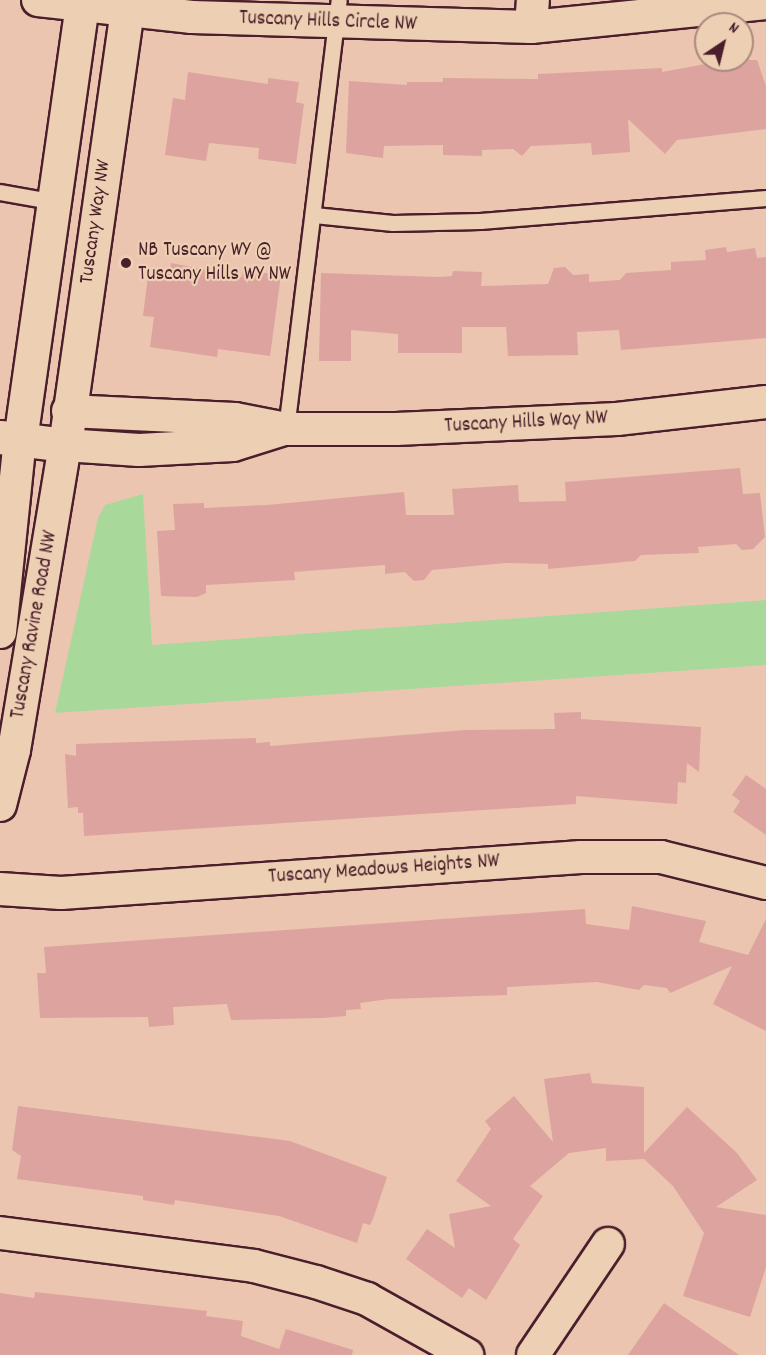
<!DOCTYPE html>
<html>
<head>
<meta charset="utf-8">
<style>
	body { margin:0 }
	#map { position:relative; width:766px; height:1355px; overflow:hidden; background:#ecc5b0; font-family:Dekko,sans-serif }
	div>[style] { position:absolute }
	.green>* { inset:0; background:#a9d99a }
	.building>* { inset:0; background:#dda39e }
	.roads { filter:drop-shadow(2px 0 #4a1f2b) drop-shadow(-2px 0 #4a1f2b) drop-shadow(0 2px #4a1f2b) drop-shadow(0 -2px #4a1f2b) }
	.lane>* { height:15px; margin:-7.5px; padding:0 7.5px; transform-origin:7.5px; border-radius:7.5px; background:#edcfb3 }
	.street>* { height:32px; margin:-16px; padding:0 16px; transform-origin:16px; border-radius:16px; background:#edcfb3 }
	.secondary>* { height:33px; margin:-16.5px; padding:0 16.5px; transform-origin:16.5px; border-radius:16.5px; background:#edcfb3 }
	.dots>* { width:16px; height:16px; translate:-50% -50%; box-sizing:border-box; border:3px solid #edcfb3; border-radius:50% }
	span { translate:-50% -50%; white-space:nowrap; text-align:center; line-height:1.15; -webkit-text-stroke:4.5px #edcfb3; paint-order:stroke }
	.street-label { font-size:21px; color:#4a1f2b }
	.poi-label { font-size:21px; color:#4a1f2b }
	.left { translate:0 -50%; text-align:left }
	.north { position:absolute; left:694px; top:12px; width:60px; height:60px; box-sizing:border-box; background:#edcfb3; border:2px solid #ac897d; border-radius:50%; rotate:35deg; font-size:16px; font-weight:700; line-height:24px; text-align:center; color:#4a1f2b }
	.north::after { content:''; display:block; margin:auto; width:21px; height:27px; background:#4a1f2b; clip-path:polygon(50% 0,100% 100%,50% 72%,0 100%) }
</style>
</head>
<body>
<div id="map">
	<div class="green">
		<div style="clip-path:polygon(143px 494px,152px 645px,766px 600px,766px 665px,55px 713px,98px 518px,105px 505px)"></div>
	</div>
	<div class="building">
		<div style="clip-path:polygon(727px 60px,757px 60px,766px 86px,766px 129px,677px 140px,665px 154px,628px 119px,630px 152px,592px 155px,591px 143px,531px 146px,522px 156px,513px 149px,482px 150px,482px 156px,443px 155px,443px 145px,384px 146px,383px 158px,346px 153px,349px 81px,407px 85px,407px 82px,443px 82px,443px 78px,538px 79px,538px 74px,662px 68px,662px 72px)"></div>
		<div style="clip-path:polygon(188px 72px,268px 84px,268px 78px,299px 82px,296px 102px,304px 104px,296px 164px,258px 159px,259px 148px,209px 143px,206px 161px,165px 155px,173px 98px,185px 100px)"></div>
		<div style="clip-path:polygon(726px 247px,727px 252px,755px 248px,757px 258px,766px 257px,766px 338px,621px 350px,619px 330px,577px 332px,578px 355px,508px 356px,506px 327px,462px 327px,462px 353px,398px 353px,398px 334px,351px 330px,351px 361px,319px 361px,321px 273px,438px 277px,452px 276px,453px 271px,482px 272px,481px 286px,548px 284px,554px 268px,565px 267px,573px 275px,589px 274px,589px 282px,620px 280px,626px 273px,671px 270px,671px 262px,706px 260px,705px 250px)"></div>
		<div style="clip-path:polygon(171px 263px,242px 277px,243px 270px,281px 275px,270px 356px,218px 349px,217px 357px,150px 347px,154px 317px,143px 316px,149px 268px,170px 271px)"></div>
		<div style="clip-path:polygon(740px 468px,743px 494px,760px 493px,765px 537px,753px 549px,742px 550px,736px 544px,698px 547px,699px 553px,641px 555px,635px 561px,548px 569px,548px 564px,505px 563px,432px 570px,424px 580px,414px 581px,405px 572px,385px 574px,385px 565px,294px 572px,295px 580px,206px 585px,206px 593px,197px 597px,161px 596px,157px 531px,175px 530px,173px 504px,204px 503px,204px 508px,267px 505px,404px 492px,406px 515px,454px 515px,452px 489px,518px 485px,519px 502px,566px 501px,565px 482px)"></div>
		<div style="clip-path:polygon(581px 712px,581px 719px,701px 727px,699px 772px,687px 763px,686px 783px,678px 782px,677px 804px,576px 796px,576px 804px,84px 836px,83px 813px,78px 813px,78px 807px,68px 808px,65px 754px,76px 756px,76px 744px,256px 738px,256px 743px,270px 742px,270px 746px,465px 730px,555px 729px,554px 713px)"></div>
		<div style="clip-path:polygon(746px 775px,766px 789px,766px 835px,733px 812px,740px 801px,732px 795px)"></div>
		<div style="clip-path:polygon(632px 906px,706px 921px,699px 942px,748px 955px,766px 919px,766px 1031px,713px 1004px,732px 966px,670px 993px,667px 988px,644px 985px,639px 990px,597px 982px,507px 987px,507px 995px,389px 999px,360px 1003px,361px 1009px,346px 1010px,346px 1016px,322px 1018px,231px 1020px,227px 1004px,173px 1007px,174px 1025px,149px 1027px,148px 1017px,40px 1018px,37px 973px,46px 973px,44px 947px,585px 909px,586px 924px,629px 930px)"></div>
		<div style="clip-path:polygon(590px 1073px,592px 1083px,644px 1087px,644px 1153px,687px 1107px,737px 1153px,757px 1180px,716px 1207px,766px 1215px,766px 1267px,750px 1317px,683px 1296px,704px 1233px,673px 1186px,644px 1159px,606px 1161px,606px 1148px,569px 1153px,530px 1186px,543px 1196px,513px 1239px,520px 1245px,486px 1300px,469px 1288px,462px 1298px,406px 1259px,427px 1229px,455px 1248px,449px 1214px,491px 1206px,456px 1181px,491px 1129px,485px 1121px,514px 1096px,553px 1142px,544px 1079px)"></div>
		<div style="clip-path:polygon(18px 1106px,290px 1141px,387px 1177px,373px 1219px,370px 1225px,363px 1223px,357px 1243px,279px 1216px,175px 1200px,174px 1205px,143px 1200px,143px 1196px,17px 1179px,21px 1156px,12px 1150px)"></div>
		<div style="clip-path:polygon(35px 1292px,207px 1311px,206px 1316px,243px 1321px,241px 1336px,279px 1349px,286px 1329px,353px 1350px,352px 1355px,0 1355px,0 1293px,34px 1298px)"></div>
		<div style="clip-path:polygon(664px 1303px,739px 1355px,628px 1355px)"></div>
	</div>
	<div class="roads">
		<div class="lane">
			<div style="left:0;top:192px;width:57px;rotate:10.1deg"></div>
			<div style="left:314px;top:215px;width:79px;rotate:5.8deg"></div>
			<div style="left:393px;top:223px;width:87px;rotate:-1.3deg"></div>
			<div style="left:480px;top:221px;width:287px;rotate:-4.6deg"></div>
			<div style="left:286px;top:429px;width:432px;rotate:-83deg"></div>
		</div>
		<div class="street">
			<div style="left:38px;top:0;width:155px;rotate:6.3deg"></div>
			<div style="left:192px;top:17px;width:339px;rotate:1.7deg"></div>
			<div style="left:531px;top:27px;width:236px;rotate:-5.8deg"></div>
			<div style="left:531px;top:27px;width:27px;rotate:-86deg"></div>
			<div style="left:68px;top:411px;width:167px;rotate:2.7deg"></div>
			<div style="left:235px;top:419px;width:52px;rotate:11.1deg"></div>
			<div style="left:286px;top:429px;width:110px"></div>
			<div style="left:396px;top:429px;width:221px;rotate:-2.6deg"></div>
			<div style="left:617px;top:419px;width:150px;rotate:-6.5deg"></div>
			<div style="left:0;top:632px;width:193px;rotate:-84.1deg"></div>
			<div style="left:0;top:805px;width:57px;rotate:-75.7deg"></div>
			<div style="left:14px;top:750px;width:309px;rotate:-80.5deg"></div>
			<div style="left:65px;top:445px;width:74px;rotate:3.9deg"></div>
			<div style="left:139px;top:450px;width:94px;rotate:-3deg"></div>
			<div style="left:233px;top:445px;width:50px;rotate:-17.4deg"></div>
			<div style="left:0;top:889px;width:61px;rotate:3.8deg"></div>
			<div style="left:61px;top:893px;width:521px;rotate:-3.96deg"></div>
			<div style="left:581px;top:857px;width:80px"></div>
			<div style="left:661px;top:857px;width:108px;rotate:13.9deg"></div>
			<div style="left:0;top:1233px;width:256px;rotate:7.4deg"></div>
			<div style="left:254px;top:1266px;width:64px;rotate:14.5deg"></div>
			<div style="left:316px;top:1282px;width:54px;rotate:18.4deg"></div>
			<div style="left:367px;top:1299px;width:115px;rotate:29.2deg"></div>
			<div style="left:533px;top:1355px;width:134px;rotate:-56deg"></div>
		</div>
		<div class="secondary">
			<div style="left:0;top:437px;width:65px;rotate:7deg"></div>
			<div style="left:65px;top:445px;width:449px;rotate:-81.9deg"></div>
			<div style="left:20px;top:440px;width:444px;rotate:-81.9deg"></div>
		</div>
	</div>
	<div class="dots">
		<div style="left:126px;top:263px;background:#4a1f2b"></div>
	</div>
	<div class="street-label">
		<span style="left:328px;top:22px;rotate:2deg">Tuscany Hills Circle NW</span>
		<span style="left:96px;top:222px;rotate:-82deg">Tuscany Way NW</span>
		<span style="left:526px;top:423px;rotate:-3deg">Tuscany Hills Way NW</span>
		<span style="left:35px;top:625px;rotate:-80deg">Tuscany Ravine Road NW</span>
		<span style="left:384px;top:870px;rotate:-4deg">Tuscany Meadows Heights NW</span>
	</div>
	<div class="poi-label">
		<span class="left" style="left:138px;top:263px">NB Tuscany WY @<br>Tuscany Hills WY NW</span>
	</div>
	<div class="north">N</div>
</div>
</body>
</html>
